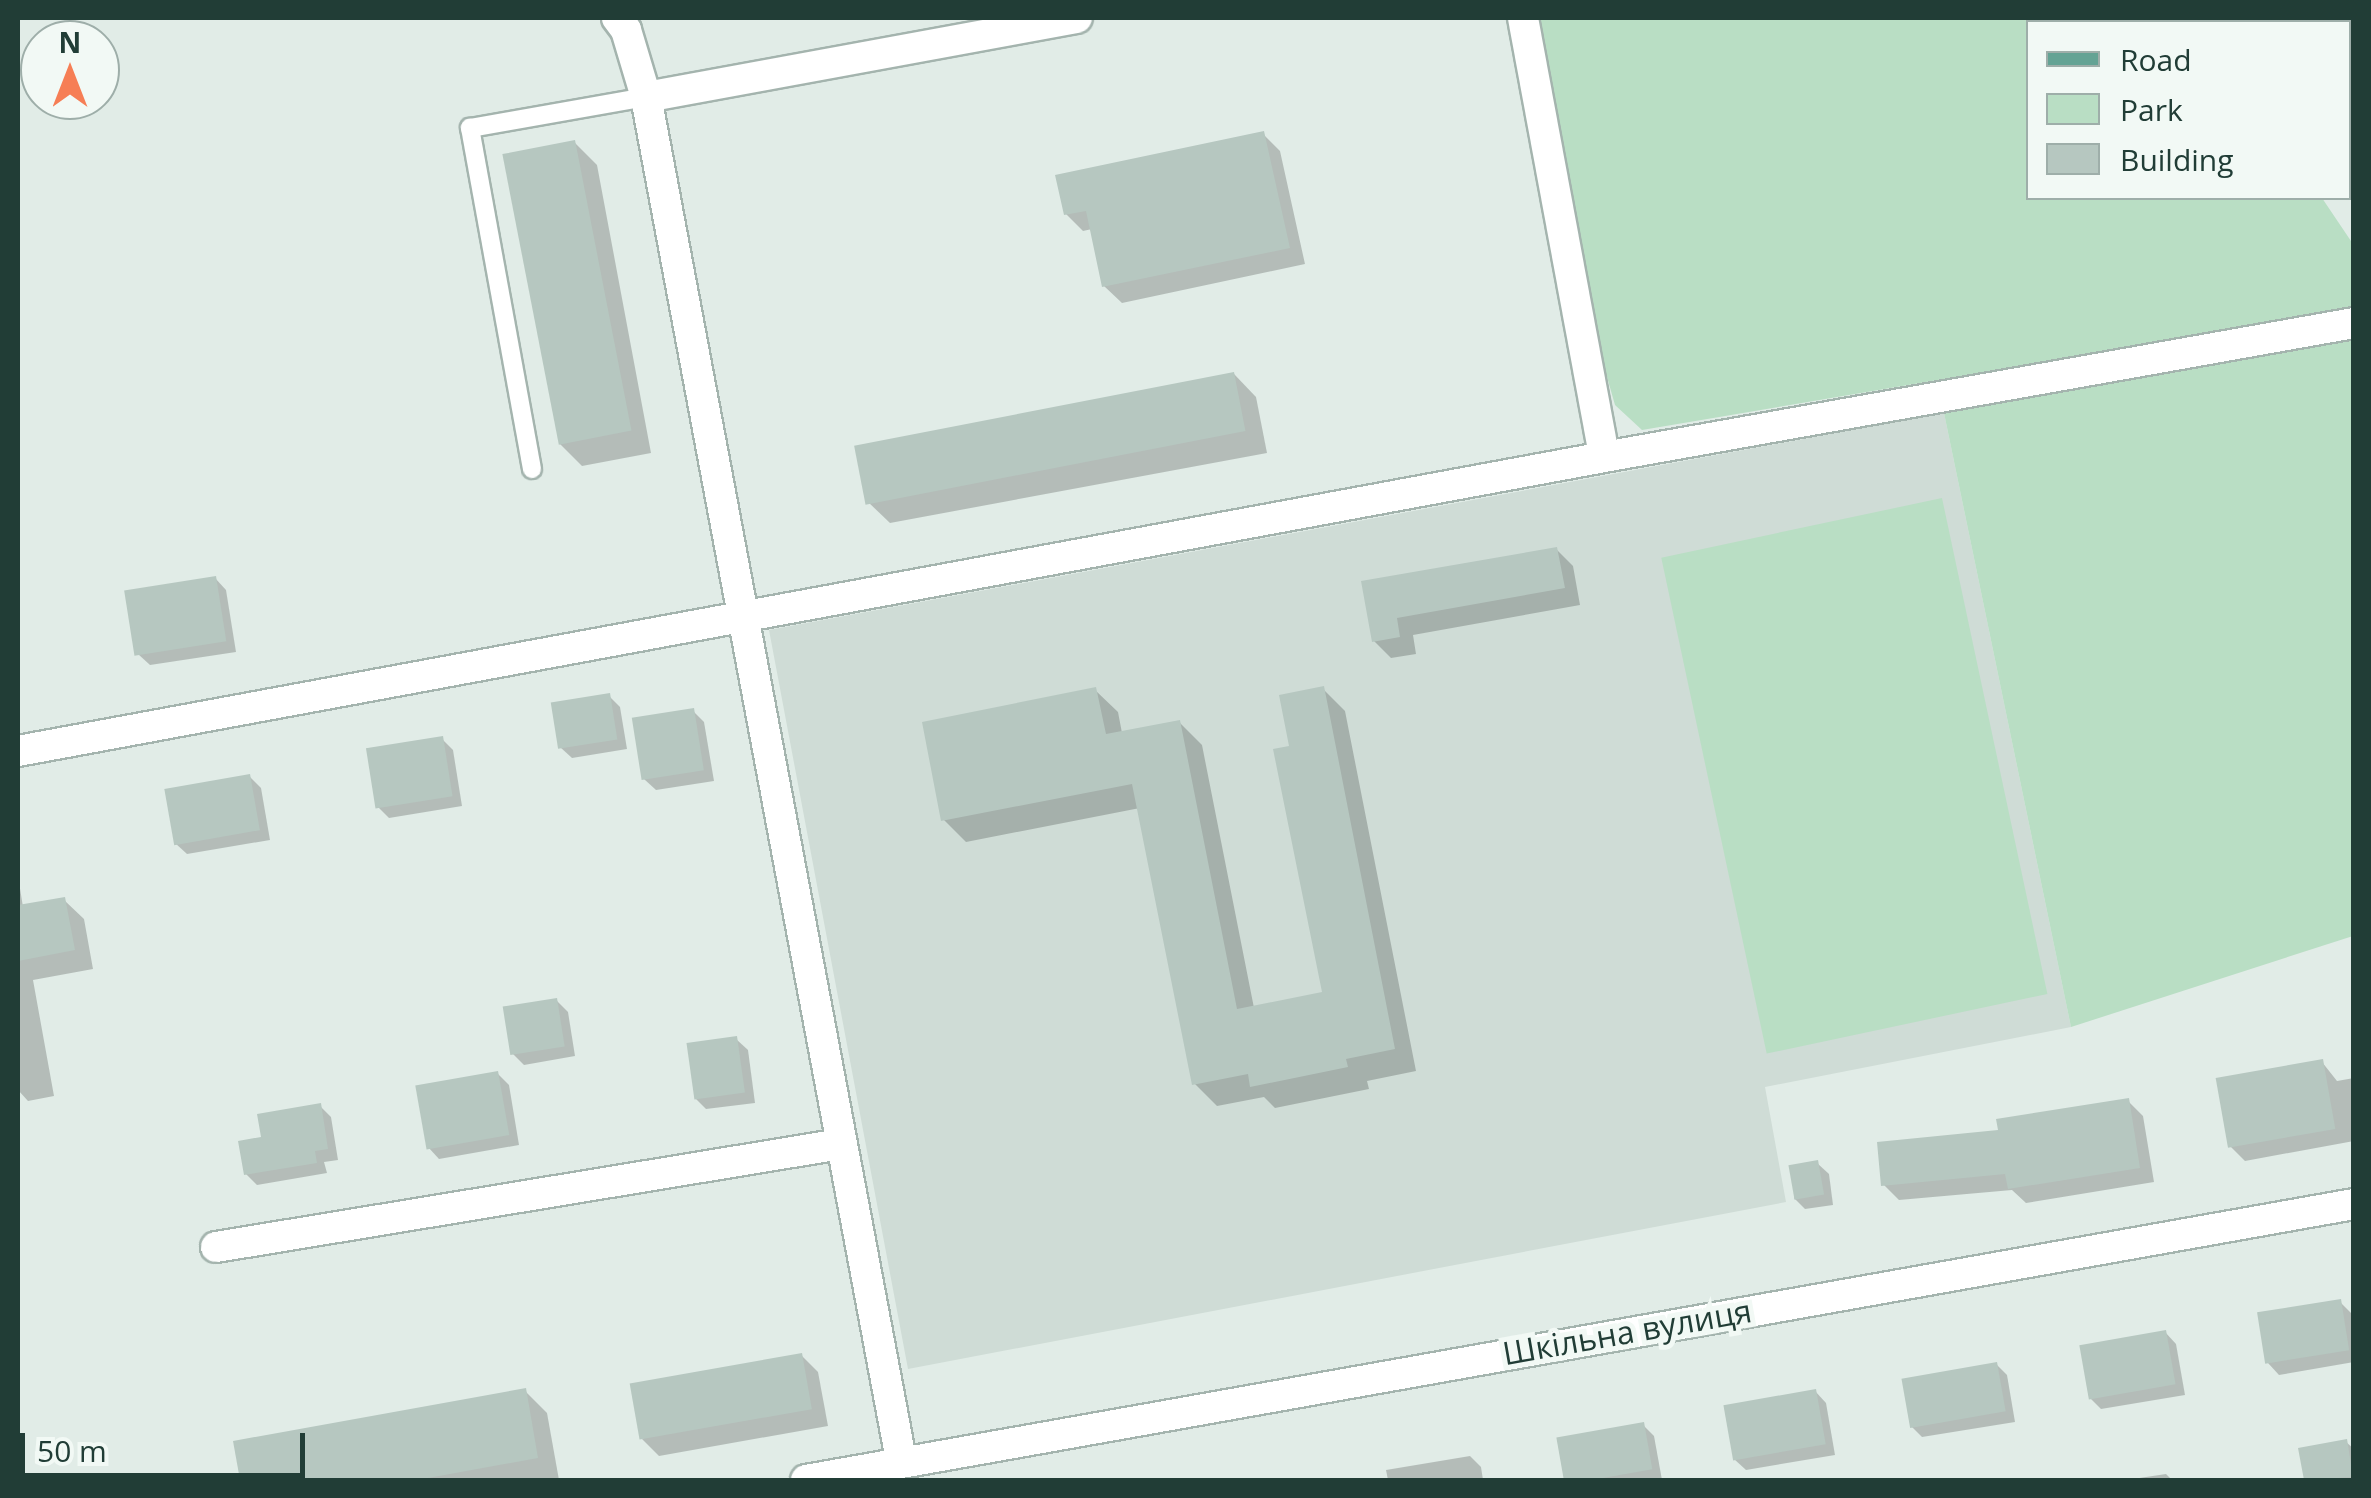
<!DOCTYPE html>
<html>
<head>
<meta charset="utf-8">
<style>
	body { margin:0 }
	#map { position:relative; width:2371px; height:1498px; overflow:hidden; background:#e1ece7; font-family:"Open Sans",sans-serif }
	div>[style] { position:absolute }
	.built>* { inset:0; background:#cfdcd6 }
	.green>* { inset:0; background:#b9dec4; transform-origin:0 0 }
	.shadow>* { inset:0; background:#0003 }
	.building>* { inset:0; background:#b6c7c0; transform-origin:0 0 }
	.roads { filter:drop-shadow(2px 0 #a4b4ae) drop-shadow(-2px 0 #a4b4ae) drop-shadow(0 2px #a4b4ae) drop-shadow(0 -2px #a4b4ae) }
	.lane>* { height:18px; margin:-9px; padding:0 9px; transform-origin:9px; border-radius:9px; background:#fff }
	.street>* { height:30px; margin:-15px; padding:0 15px; transform-origin:15px; border-radius:15px; background:#fff }
	.secondary>* { height:30px; margin:-15px; padding:0 15px; transform-origin:15px; border-radius:15px; background:#fff }
	.primary>* { height:30px; margin:-15px; padding:0 15px; transform-origin:15px; border-radius:15px; background:#64a394 }
	span { translate:-50% -50%; white-space:nowrap; text-align:center; line-height:1.15; -webkit-text-stroke:10px #f2f9f5; paint-order:stroke }
	.street-label { font-size:32px; color:#213d36 }
	.frame { position:absolute; inset:0; border:20px solid #213d36; pointer-events:none }
	.legend { position:absolute; left:2026px; top:20px; width:325px; height:180px; box-sizing:border-box; background:#f2f9f5; border:2px solid #9eaea9; margin:0; padding:12px 18px; list-style:none; font-size:30px; color:#213d36 }
	.legend li { display:flex; align-items:center; gap:20px; height:50px }
	.legend b { width:50px; border:2px solid #9eaea9 }
	.north { position:absolute; left:20px; top:20px; width:100px; height:100px; box-sizing:border-box; background:#f2f9f5; border:2px solid #9eaea9; border-radius:50%; rotate:0deg; font-size:28px; font-weight:700; line-height:40px; text-align:center; color:#213d36 }
	.north::after { content:''; display:block; margin:auto; width:35px; height:45px; background:#f67e55; clip-path:polygon(50% 0,100% 100%,50% 72%,0 100%) }
	.scale { position:absolute; left:20px; top:1433px; width:285px; height:45px; box-sizing:border-box; border:5px solid #213d36; border-top:0; padding-left:12px; font-size:30px; line-height:35px; white-space:nowrap; color:#213d36; -webkit-text-stroke:8px #f2f9f5; paint-order:stroke }
</style>
</head>
<body>
<div id="map">
	<div class="built">
		<div style="clip-path:polygon(1944px 413px,2071px 1027px,1765px 1087px,1786px 1202px,908px 1369px,769px 630px)"></div>
	</div>
	<div class="green">
		<div style="clip-path:polygon(1534px 18px,2200px 18px,2203px 22px,2028px 22px,2028px 198px,2322px 198px,2353px 244px,2353px 310px,1642px 430px,1615px 405px,1603px 363px)"></div>
		<div style="clip-path:polygon(2353px 338px,2353px 936px,2071px 1027px,1944px 413px)"></div>
		<div style="left:1942px;top:498px;width:507px;height:287px;rotate:78deg"></div>
	</div>
	<div class="shadow">
		<div style="clip-path:polygon(1263px 134px,1280px 151px,1305px 264px,1122px 303px,1104px 286px,1092px 229px,1083px 231px,1066px 214px)"></div>
		<div style="clip-path:polygon(574px 142px,597px 165px,651px 453px,582px 466px,559px 443px)"></div>
		<div style="clip-path:polygon(1234px 374px,1256px 397px,1267px 453px,890px 523px,867px 501px)"></div>
		<div style="clip-path:polygon(1556px 549px,1573px 566px,1580px 605px,1413px 635px,1416px 654px,1391px 658px,1374px 641px,1364px 583px)"></div>
		<div style="clip-path:polygon(215px 578px,226px 590px,236px 652px,150px 665px,138px 654px)"></div>
		<div style="clip-path:polygon(1323px 689px,1345px 711px,1416px 1071px,1367px 1081px,1369px 1089px,1275px 1108px,1264px 1097px,1217px 1106px,1195px 1084px,1140px 808px,966px 842px,944px 820px,1095px 690px,1118px 712px,1122px 733px,1179px 722px,1202px 745px,1254px 1008px,1324px 994px,1292px 748px)"></div>
		<div style="clip-path:polygon(609px 696px,620px 707px,627px 749px,572px 758px,560px 747px)"></div>
		<div style="clip-path:polygon(693px 711px,704px 722px,714px 781px,656px 790px,644px 779px)"></div>
		<div style="clip-path:polygon(442px 739px,453px 750px,462px 806px,389px 818px,378px 807px)"></div>
		<div style="clip-path:polygon(250px 777px,261px 788px,270px 840px,187px 854px,175px 843px)"></div>
		<div style="clip-path:polygon(18px 876px,23px 907px,64px 900px,84px 919px,93px 969px,33px 980px,54px 1096px,28px 1101px,18px 1090px)"></div>
		<div style="clip-path:polygon(556px 1000px,568px 1012px,575px 1056px,524px 1065px,513px 1054px)"></div>
		<div style="clip-path:polygon(736px 1039px,748px 1050px,755px 1103px,706px 1109px,695px 1098px)"></div>
		<div style="clip-path:polygon(2322px 1062px,2337px 1081px,2354px 1078px,2354px 1141px,2245px 1161px,2230px 1146px)"></div>
		<div style="clip-path:polygon(498px 1074px,509px 1085px,519px 1145px,439px 1159px,428px 1147px)"></div>
		<div style="clip-path:polygon(2128px 1101px,2143px 1116px,2154px 1182px,2026px 1203px,2012px 1190px,1899px 1200px,1884px 1185px,2001px 1133px)"></div>
		<div style="clip-path:polygon(320px 1106px,331px 1117px,338px 1160px,324px 1162px,327px 1173px,257px 1185px,246px 1174px,264px 1139px)"></div>
		<div style="clip-path:polygon(1817px 1163px,1829px 1174px,1833px 1205px,1805px 1209px,1794px 1198px)"></div>
		<div style="clip-path:polygon(2340px 1302px,2351px 1313px,2354px 1362px,2279px 1375px,2268px 1363px)"></div>
		<div style="clip-path:polygon(2165px 1332px,2176px 1344px,2185px 1395px,2101px 1409px,2090px 1398px)"></div>
		<div style="clip-path:polygon(801px 1355px,818px 1372px,828px 1426px,659px 1456px,642px 1439px)"></div>
		<div style="clip-path:polygon(1996px 1364px,2007px 1375px,2015px 1422px,1922px 1437px,1911px 1426px)"></div>
		<div style="clip-path:polygon(525px 1391px,547px 1413px,559px 1480px,243px 1480px,236px 1443px)"></div>
		<div style="clip-path:polygon(1815px 1391px,1826px 1403px,1835px 1455px,1746px 1470px,1734px 1459px)"></div>
		<div style="clip-path:polygon(1643px 1425px,1654px 1436px,1662px 1480px,1566px 1480px,1559px 1440px)"></div>
		<div style="clip-path:polygon(2346px 1442px,2354px 1449px,2354px 1480px,2307px 1480px,2301px 1450px)"></div>
		<div style="clip-path:polygon(1470px 1456px,1481px 1467px,1483px 1480px,1388px 1480px,1386px 1470px)"></div>
		<div style="clip-path:polygon(133px 1473px,141px 1480px,89px 1480px)"></div>
		<div style="clip-path:polygon(2166px 1474px,2172px 1480px,2126px 1480px)"></div>
	</div>
	<div class="building">
		<div style="clip-path:polygon(1264px 131px,1290px 248px,1102px 287px,1086px 211px,1064px 215px,1055px 175px)"></div>
		<div style="left:575px;top:140px;width:296px;height:74px;rotate:79deg"></div>
		<div style="left:1234px;top:372px;width:60px;height:387px;rotate:79deg"></div>
		<div style="clip-path:polygon(1557px 547px,1565px 588px,1397px 618px,1400px 637px,1372px 642px,1361px 581px)"></div>
		<div style="left:216px;top:576px;width:66px;height:93px;rotate:81deg"></div>
		<div style="clip-path:polygon(1324px 686px,1395px 1049px,1346px 1059px,1348px 1067px,1250px 1087px,1248px 1074px,1192px 1085px,1132px 784px,941px 821px,922px 722px,1096px 687px,1106px 734px,1180px 720px,1237px 1009px,1322px 992px,1273px 749px,1289px 746px,1279px 695px)"></div>
		<div style="left:610px;top:693px;width:47px;height:60px;rotate:81deg"></div>
		<div style="left:694px;top:708px;width:63px;height:63px;rotate:81deg"></div>
		<div style="left:443px;top:736px;width:61px;height:78px;rotate:81deg"></div>
		<div style="left:250px;top:774px;width:57px;height:87px;rotate:80deg"></div>
		<div style="clip-path:polygon(65px 897px,75px 950px,18px 961px,18px 905px)"></div>
		<div style="left:557px;top:998px;width:49px;height:55px;rotate:81deg"></div>
		<div style="left:737px;top:1036px;width:57px;height:51px;rotate:82deg"></div>
		<div style="left:2323px;top:1059px;width:71px;height:109px;rotate:80deg"></div>
		<div style="left:498px;top:1071px;width:65px;height:84px;rotate:80deg"></div>
		<div style="clip-path:polygon(2129px 1098px,2140px 1168px,2008px 1189px,2005px 1174px,1881px 1186px,1877px 1142px,1998px 1130px,1996px 1119px)"></div>
		<div style="clip-path:polygon(321px 1103px,328px 1149px,315px 1151px,317px 1163px,244px 1175px,238px 1141px,261px 1137px,257px 1114px)"></div>
		<div style="left:1818px;top:1160px;width:35px;height:30px;rotate:80deg"></div>
		<div style="left:2341px;top:1299px;width:52px;height:85px;rotate:81deg"></div>
		<div style="left:2166px;top:1330px;width:55px;height:88px;rotate:80deg"></div>
		<div style="left:802px;top:1353px;width:57px;height:175px;rotate:80deg"></div>
		<div style="left:1997px;top:1362px;width:50px;height:97px;rotate:80deg"></div>
		<div style="clip-path:polygon(526px 1388px,538px 1458px,417px 1480px,240px 1480px,233px 1441px)"></div>
		<div style="left:1816px;top:1389px;width:56px;height:94px;rotate:80deg"></div>
		<div style="left:1644px;top:1422px;width:48px;height:89px;rotate:80deg"></div>
		<div style="clip-path:polygon(2347px 1439px,2353px 1477px,2304px 1480px,2298px 1448px)"></div>
	</div>
	<div class="roads">
		<div class="lane">
			<div style="left:532px;top:469px;width:347px;rotate:-100.3deg"></div>
			<div style="left:470px;top:128px;width:179px;rotate:-10deg"></div>
		</div>
		<div class="street">
			<div style="left:617px;top:18px;width:15px;rotate:53deg"></div>
			<div style="left:626px;top:30px;width:70px;rotate:73.4deg"></div>
			<div style="left:646px;top:97px;width:1387px;rotate:79.4deg"></div>
			<div style="left:1523px;top:18px;width:446px;rotate:79.5deg"></div>
			<div style="left:1604px;top:457px;width:762px;rotate:-10.13deg"></div>
			<div style="left:646px;top:97px;width:438px;rotate:-10.4deg"></div>
			<div style="left:18px;top:751px;width:1613px;rotate:-10.5deg"></div>
			<div style="left:216px;top:1247px;width:633px;rotate:-9.36deg"></div>
		</div>
		<div class="secondary">
			<div style="left:806px;top:1480px;width:1572px;rotate:-10.11deg"></div>
		</div>
		<div class="primary">
			<div style="left:2251px;top:18px;width:6px;rotate:45deg"></div>
			<div style="left:2348px;top:160px;width:9px;rotate:49deg"></div>
		</div>
	</div>
	<div class="street-label">
		<span style="left:1627px;top:1332px;rotate:-10deg">Шкільна вулиця</span>
	</div>
	<div class="frame"></div>
	<ul class="legend">
	<li><b style="height:12px;background:#64a394"></b>Road</li>
	<li><b style="height:28px;background:#b9dec4"></b>Park</li>
	<li><b style="height:28px;background:#b6c7c0"></b>Building</li>
	</ul>
	<div class="north">N</div>
	<div class="scale">50 m</div>
</div>
</body>
</html>
